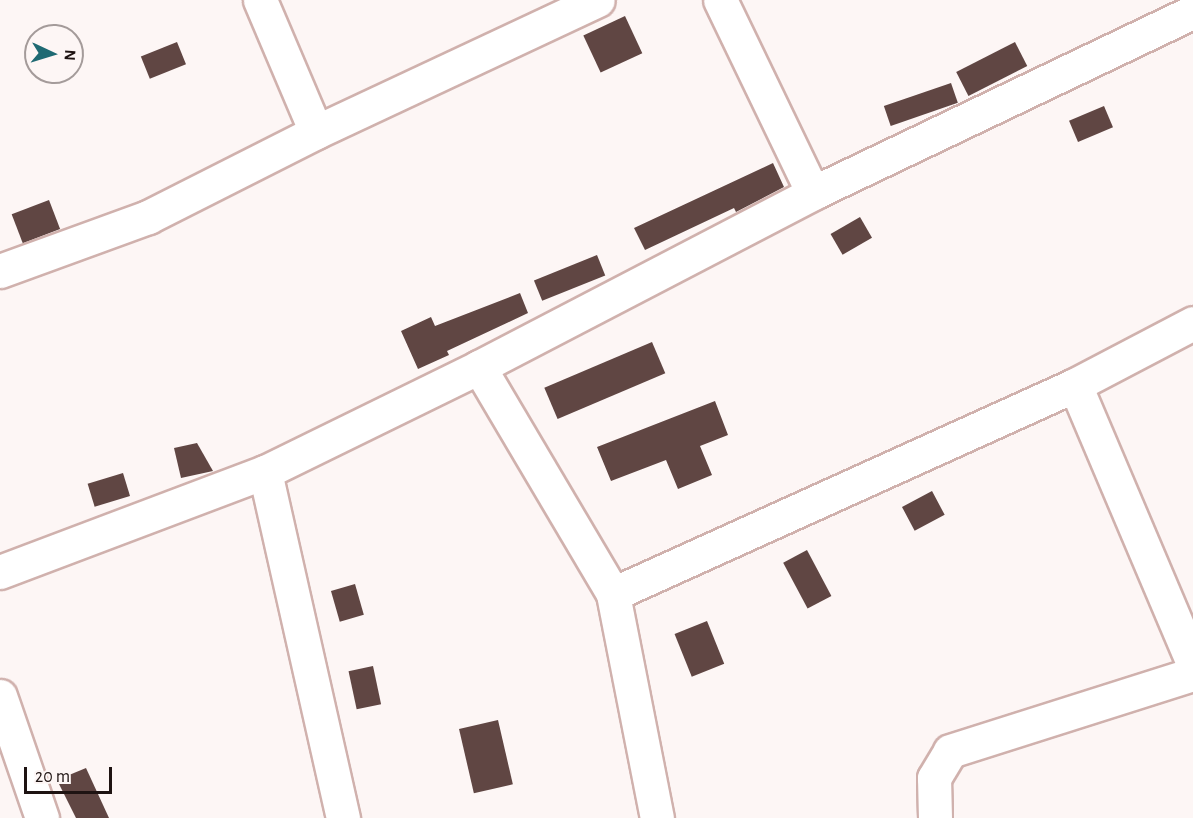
<!DOCTYPE html>
<html>
<head>
<meta charset="utf-8">
<style>
	body { margin:0 }
	#map { position:relative; width:1193px; height:818px; overflow:hidden; background:#fdf6f5; font-family:"Alegreya Sans",sans-serif }
	div>[style] { position:absolute }
	.building>* { inset:0; background:#604643; transform-origin:0 0 }
	.roads { filter:drop-shadow(2px 0 #d0b1ad) drop-shadow(-2px 0 #d0b1ad) drop-shadow(0 2px #d0b1ad) drop-shadow(0 -2px #d0b1ad) }
	.minor>* { height:33px; margin:-16.5px; padding:0 16.5px; transform-origin:16.5px; border-radius:16.5px; background:#fff }
	span { translate:-50% -50%; white-space:nowrap; text-align:center; line-height:1.15; -webkit-text-stroke:6px #fdf6f5; paint-order:stroke }
	.north { position:absolute; left:24px; top:24px; width:60px; height:60px; box-sizing:border-box; background:#fdf6f5; border:2px solid #a49b9a; border-radius:50%; rotate:94deg; font-size:16px; font-weight:700; line-height:24px; text-align:center; color:#1e1312 }
	.north::after { content:''; display:block; margin:auto; width:21px; height:27px; background:#1f6a73; clip-path:polygon(50% 0,100% 100%,50% 72%,0 100%) }
	.scale { position:absolute; left:24px; top:767px; width:88px; height:27px; box-sizing:border-box; border:3px solid #1e1312; border-top:0; padding-left:8px; font-size:18px; line-height:21px; white-space:nowrap; color:#1e1312; -webkit-text-stroke:4px #fdf6f5; paint-order:stroke }
</style>
</head>
<body>
<div id="map">
	<div class="building">
		<div style="left:625px;top:16px;width:41px;height:46px;rotate:65deg"></div>
		<div style="left:177px;top:42px;width:24px;height:39px;rotate:68deg"></div>
		<div style="left:1015px;top:42px;width:27px;height:66px;rotate:63deg"></div>
		<div style="left:951px;top:83px;width:21px;height:71px;rotate:71deg"></div>
		<div style="left:1104px;top:106px;width:23px;height:38px;rotate:67deg"></div>
		<div style="clip-path:polygon(773px 163px,784px 187px,736px 212px,734px 208px,645px 250px,634px 228px)"></div>
		<div style="left:49px;top:200px;width:31px;height:40px;rotate:69deg"></div>
		<div style="left:860px;top:217px;width:24px;height:34px;rotate:60deg"></div>
		<div style="left:597px;top:255px;width:22px;height:68px;rotate:68deg"></div>
		<div style="clip-path:polygon(520px 293px,528px 313px,447px 351px,449px 355px,418px 369px,401px 331px,431px 317px,435px 326px)"></div>
		<div style="left:652px;top:342px;width:34px;height:117px;rotate:67deg"></div>
		<div style="clip-path:polygon(715px 401px,728px 435px,700px 446px,712px 475px,678px 489px,666px 460px,611px 481px,597px 447px)"></div>
		<div style="clip-path:polygon(197px 443px,213px 471px,181px 478px,174px 448px)"></div>
		<div style="left:123px;top:473px;width:24px;height:37px;rotate:73deg"></div>
		<div style="left:932px;top:491px;width:27px;height:34px;rotate:62deg"></div>
		<div style="left:807px;top:550px;width:52px;height:27px;rotate:62deg"></div>
		<div style="left:355px;top:584px;width:32px;height:25px;rotate:74deg"></div>
		<div style="left:707px;top:621px;width:46px;height:35px;rotate:68deg"></div>
		<div style="left:373px;top:666px;width:39px;height:25px;rotate:78deg"></div>
		<div style="left:498px;top:720px;width:66px;height:40px;rotate:77deg"></div>
		<div style="clip-path:polygon(86px 768px,109px 818px,76px 818px,57px 780px)"></div>
	</div>
	<div class="roads">
		<div class="minor">
			<div style="left:260px;top:0;width:143px;rotate:67deg"></div>
			<div style="left:813px;top:193px;width:421px;rotate:-25.5deg"></div>
			<div style="left:0;top:271px;width:158px;rotate:-20deg"></div>
			<div style="left:148px;top:217px;width:188px;rotate:-26.8deg"></div>
			<div style="left:316px;top:132px;width:311px;rotate:-25.1deg"></div>
			<div style="left:479px;top:367px;width:264px;rotate:59.4deg"></div>
			<div style="left:613px;top:594px;width:228px;rotate:78.9deg"></div>
			<div style="left:1075px;top:385px;width:302px;rotate:67deg"></div>
			<div style="left:265px;top:472px;width:355px;rotate:77.3deg"></div>
			<div style="left:0;top:572px;width:283px;rotate:-20.7deg"></div>
			<div style="left:265px;top:472px;width:238px;rotate:-26.1deg"></div>
			<div style="left:479px;top:367px;width:377px;rotate:-27.5deg"></div>
			<div style="left:813px;top:193px;width:214px;rotate:-115.7deg"></div>
			<div style="left:613px;top:594px;width:507px;rotate:-24.34deg"></div>
			<div style="left:1075px;top:385px;width:133px;rotate:-27.7deg"></div>
			<div style="left:0;top:696px;width:129px;rotate:71deg"></div>
			<div style="left:935px;top:818px;width:40px;rotate:-91.4deg"></div>
			<div style="left:934px;top:778px;width:31px;rotate:-59deg"></div>
			<div style="left:950px;top:751px;width:255px;rotate:-17.6deg"></div>
		</div>
	</div>
	<div class="north">N</div>
	<div class="scale">20 m</div>
</div>
</body>
</html>
